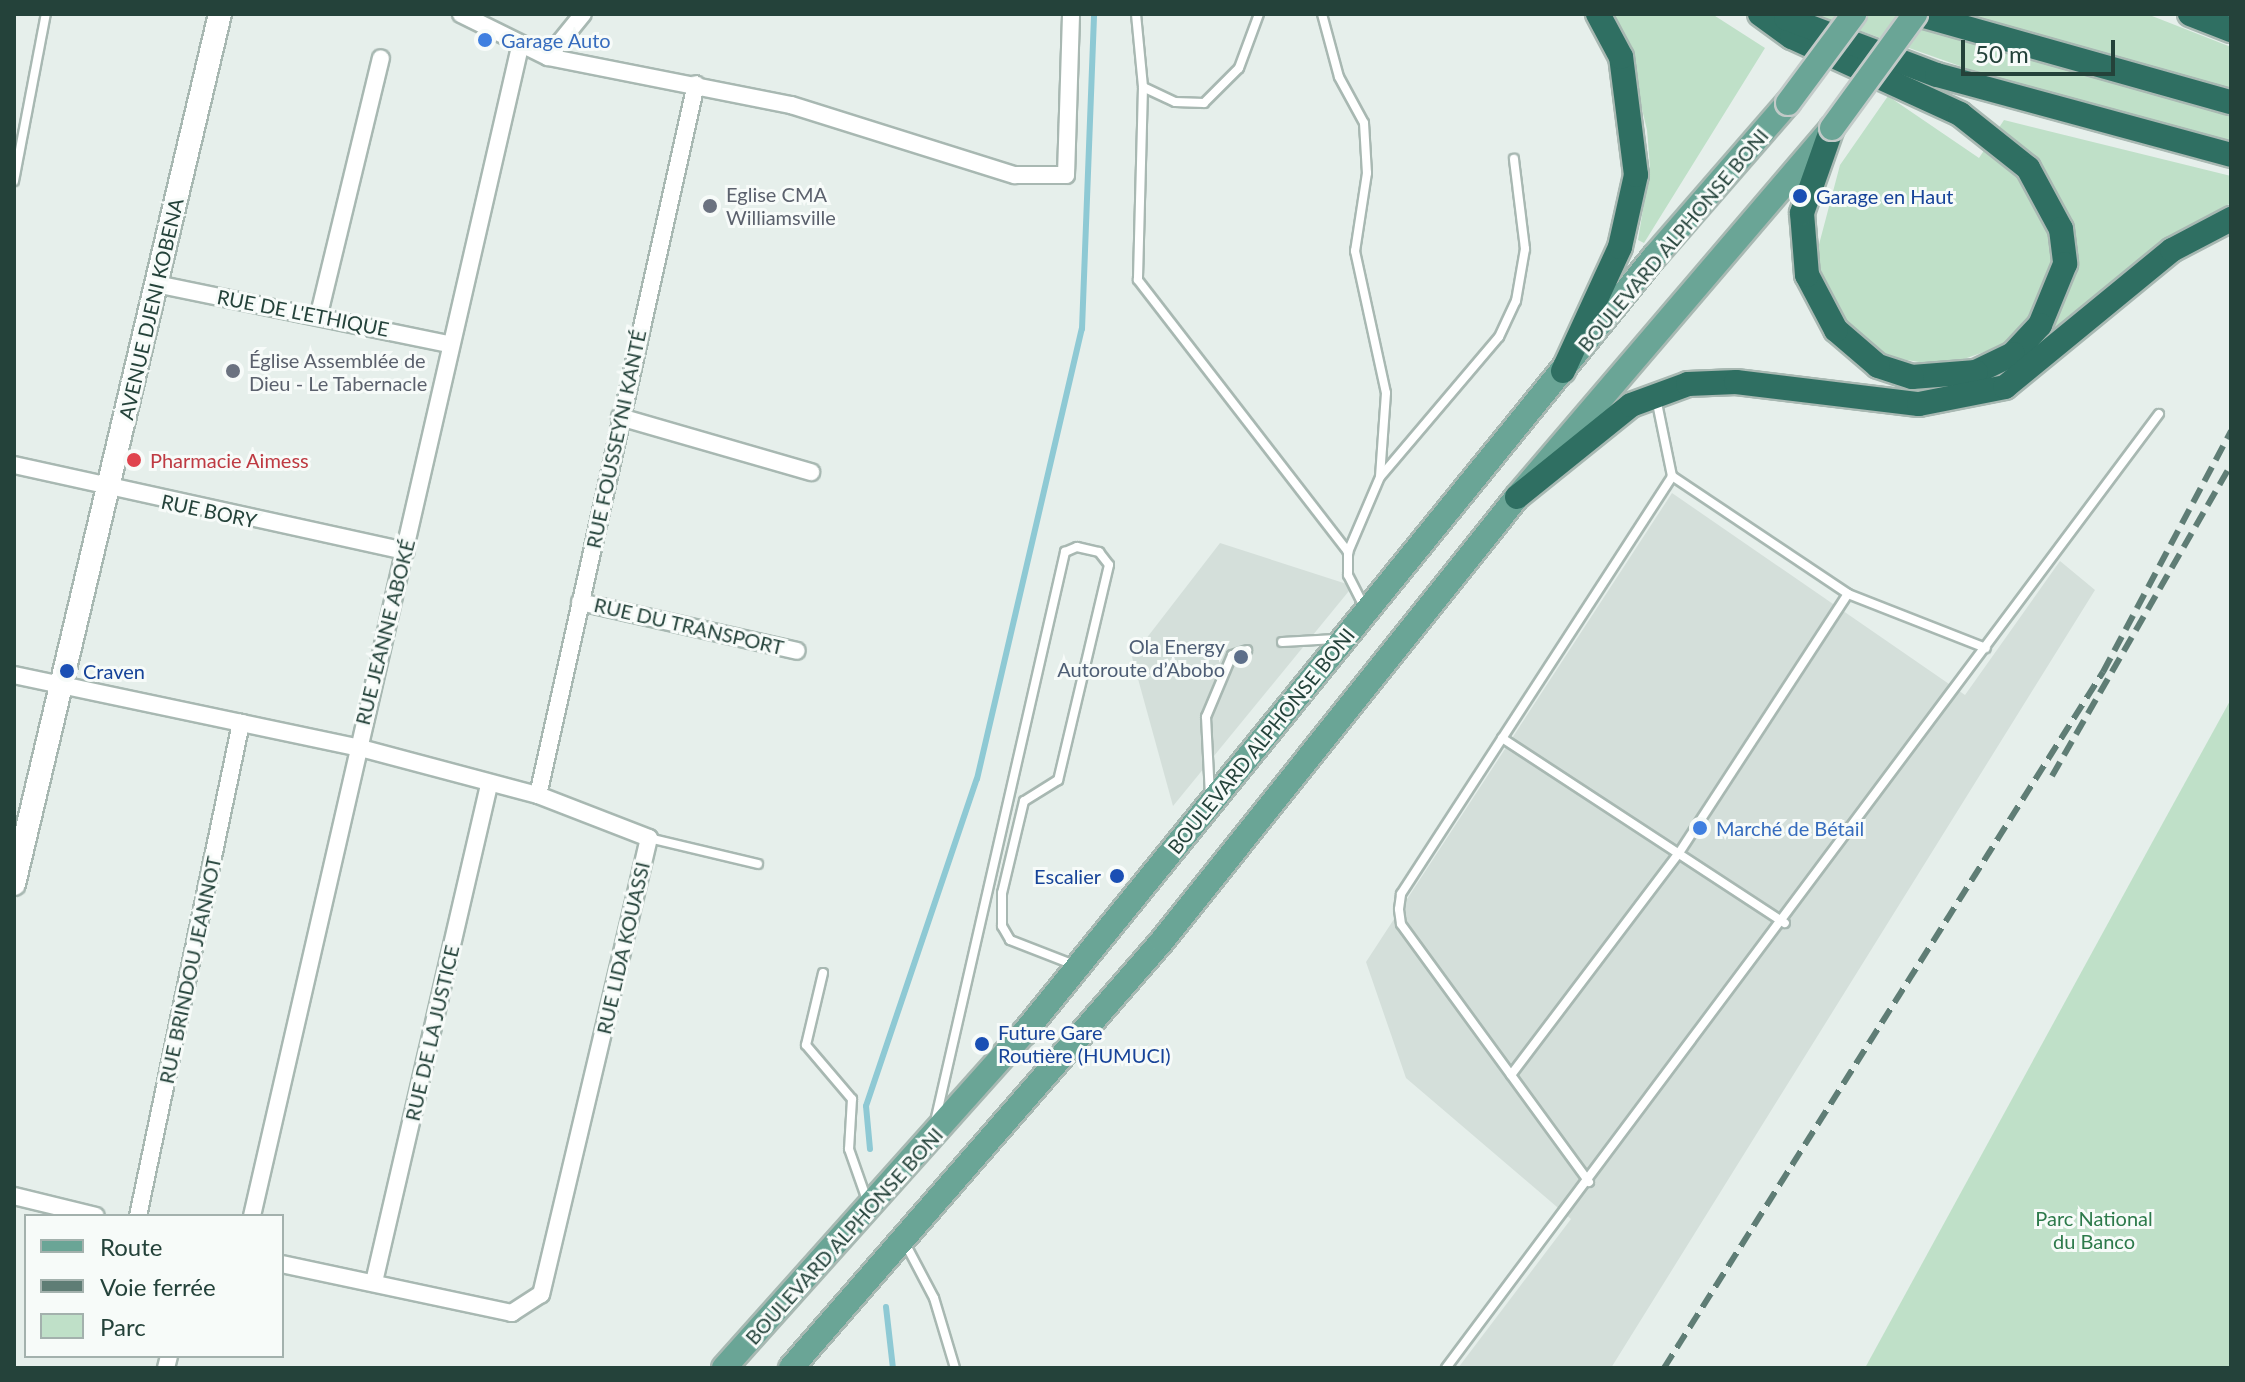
<!DOCTYPE html>
<html>
<head>
<meta charset="utf-8">
<style>
	body { margin:0 }
	#map { position:relative; width:2245px; height:1382px; overflow:hidden; background:#e6efeb; font-family:Lato,sans-serif }
	div>[style] { position:absolute }
	.built>* { inset:0; background:#d4dfda }
	.green>* { inset:0; background:#bfe0c8 }
	.stream>* { height:6px; margin:-3px; padding:0 3px; transform-origin:3px; border-radius:3px; background:#8ec9d4 }
	.roads { filter:drop-shadow(2px 0 #a8b8b2) drop-shadow(-2px 0 #a8b8b2) drop-shadow(0 2px #a8b8b2) drop-shadow(0 -2px #a8b8b2) }
	.lane>* { height:8px; margin:-4px; padding:0 4px; transform-origin:4px; border-radius:4px; background:#fff }
	.street>* { height:16px; margin:-8px; padding:0 8px; transform-origin:8px; border-radius:8px; background:#fff }
	.secondary>* { height:22px; margin:-11px; padding:0 11px; transform-origin:11px; border-radius:11px; background:#fff }
	.primary>* { height:24px; margin:-12px; padding:0 12px; transform-origin:12px; border-radius:12px; background:#6aa596 }
	.highway>* { height:24px; margin:-12px; padding:0 12px; transform-origin:12px; border-radius:12px; background:#2f6f62 }
	.rail>* { height:6px; margin-top:-3px; transform-origin:0; background:repeating-linear-gradient(90deg,#5f7d75 0 16px,transparent 0 24px) }
	.bridges { filter:drop-shadow(2px 0 #c2cac8) drop-shadow(-2px 0 #c2cac8) drop-shadow(0 2px #c2cac8) drop-shadow(0 -2px #c2cac8) }
	.primary-bridge>* { height:24px; margin:-12px; padding:0 12px; transform-origin:12px; border-radius:12px; background:#6aa596 }
	.dots>* { width:22px; height:22px; translate:-50% -50%; box-sizing:border-box; border:4px solid #f7fbf9; border-radius:50% }
	span { translate:-50% -50%; white-space:nowrap; text-align:center; line-height:1.15; -webkit-text-stroke:6px #f7fbf9; paint-order:stroke }
	.shop-label { font-size:20px; color:#366cbe }
	.left { translate:0 -50%; text-align:left }
	.worship-label { font-size:20px; color:#5b616d }
	.transit-label { font-size:20px; color:#164399 }
	.right { translate:-100% -50%; text-align:right }
	.street-label { font-size:20px; color:#24423a }
	.health-label { font-size:20px; color:#be3a42 }
	.service-label { font-size:20px; color:#4e5e75 }
	.park-label { font-size:20px; color:#2d7a4b }
	.frame { position:absolute; inset:0; border:16px solid #24423a; pointer-events:none }
	.legend { position:absolute; left:24px; top:1214px; width:260px; height:144px; box-sizing:border-box; background:#f7fbf9; border:2px solid #a3b1ad; margin:0; padding:10px 14px; list-style:none; font-size:24px; color:#24423a }
	.legend li { display:flex; align-items:center; gap:16px; height:40px }
	.legend b { width:40px; border:2px solid #a3b1ad }
	.scale { position:absolute; left:1961px; top:40px; width:154px; height:36px; box-sizing:border-box; border:4px solid #24423a; border-top:0; padding-left:10px; font-size:24px; line-height:28px; white-space:nowrap; color:#24423a; -webkit-text-stroke:6px #f7fbf9; paint-order:stroke }
</style>
</head>
<body>
<div id="map">
	<div class="built">
		<div style="clip-path:polygon(1672px 493px,1965px 695px,2060px 561px,2095px 590px,1611px 1368px,1458px 1368px,1571px 1219px,1406px 1078px,1366px 962px)"></div>
		<div style="clip-path:polygon(1220px 543px,1353px 586px,1173px 806px,1132px 657px)"></div>
	</div>
	<div class="green">
		<div style="clip-path:polygon(1604px 14px,1712px 14px,1765px 48px,1644px 243px,1638px 240px,1650px 167px,1647px 130px,1636px 84px)"></div>
		<div style="clip-path:polygon(1813px 14px,2147px 14px,2231px 47px,2231px 142px,2090px 112px)"></div>
		<div style="clip-path:polygon(1888px 96px,1979px 158px,2004px 120px,2231px 176px,2231px 203px,2160px 241px,2063px 329px,2028px 321px,2004px 345px,1944px 366px,1882px 356px,1828px 302px,1817px 252px,1840px 165px)"></div>
		<div style="clip-path:polygon(2231px 699px,2231px 1368px,1865px 1368px,2148px 850px)"></div>
	</div>
	<div class="stream">
		<div style="left:870px;top:1149px;width:43px;rotate:-95.3deg"></div>
		<div style="left:866px;top:1106px;width:345px;rotate:-71.3deg"></div>
		<div style="left:977px;top:779px;width:462px;rotate:-76.9deg"></div>
		<div style="left:1082px;top:329px;width:315px;rotate:-87.8deg"></div>
		<div style="left:886px;top:1307px;width:61px;rotate:83.5deg"></div>
	</div>
	<div class="roads">
		<div class="lane">
			<div style="left:1136px;top:14px;width:73px;rotate:84.5deg"></div>
			<div style="left:1143px;top:87px;width:193px;rotate:91.5deg"></div>
			<div style="left:1138px;top:280px;width:344px;rotate:52.3deg"></div>
			<div style="left:1322px;top:14px;width:65px;rotate:74.9deg"></div>
			<div style="left:1339px;top:77px;width:52px;rotate:61.5deg"></div>
			<div style="left:1364px;top:123px;width:50px;rotate:86.6deg"></div>
			<div style="left:1367px;top:173px;width:79px;rotate:98.7deg"></div>
			<div style="left:1355px;top:251px;width:145px;rotate:77.7deg"></div>
			<div style="left:1386px;top:393px;width:84px;rotate:94.1deg"></div>
			<div style="left:1380px;top:477px;width:82px;rotate:113.1deg"></div>
			<div style="left:1348px;top:552px;width:23px;rotate:90deg"></div>
			<div style="left:1348px;top:575px;width:38px;rotate:63deg"></div>
			<div style="left:1143px;top:87px;width:35px;rotate:25deg"></div>
			<div style="left:1175px;top:102px;width:29px;rotate:2deg"></div>
			<div style="left:1204px;top:103px;width:49px;rotate:-45deg"></div>
			<div style="left:1239px;top:68px;width:58px;rotate:-69.7deg"></div>
			<div style="left:14px;top:181px;width:170px;rotate:-79.2deg"></div>
			<div style="left:1381px;top:476px;width:182px;rotate:-49.7deg"></div>
			<div style="left:1499px;top:337px;width:40px;rotate:-65deg"></div>
			<div style="left:1516px;top:301px;width:53px;rotate:-80.2deg"></div>
			<div style="left:1525px;top:249px;width:91px;rotate:-97deg"></div>
			<div style="left:1672px;top:476px;width:212px;rotate:33.8deg"></div>
			<div style="left:1848px;top:594px;width:148px;rotate:21.4deg"></div>
			<div style="left:1282px;top:642px;width:54px;rotate:-3.2deg"></div>
			<div style="left:1502px;top:738px;width:338px;rotate:33.2deg"></div>
			<div style="left:1210px;top:796px;width:79px;rotate:-92.9deg"></div>
			<div style="left:1206px;top:717px;width:67px;rotate:-67.2deg"></div>
			<div style="left:1232px;top:655px;width:16px;rotate:-18deg"></div>
			<div style="left:649px;top:838px;width:112px;rotate:13.4deg"></div>
			<div style="left:823px;top:973px;width:74px;rotate:103.3deg"></div>
			<div style="left:806px;top:1045px;width:71px;rotate:49.6deg"></div>
			<div style="left:852px;top:1099px;width:50px;rotate:93.4deg"></div>
			<div style="left:849px;top:1149px;width:57px;rotate:70.6deg"></div>
			<div style="left:1511px;top:1075px;width:278px;rotate:-52.9deg"></div>
			<div style="left:1679px;top:853px;width:309px;rotate:-56.9deg"></div>
			<div style="left:935px;top:1122px;width:585px;rotate:-77.15deg"></div>
			<div style="left:1065px;top:552px;width:13px;rotate:-23deg"></div>
			<div style="left:1077px;top:547px;width:23px;rotate:13deg"></div>
			<div style="left:1099px;top:552px;width:16px;rotate:52deg"></div>
			<div style="left:1109px;top:565px;width:221px;rotate:103.3deg"></div>
			<div style="left:1058px;top:780px;width:40px;rotate:148deg"></div>
			<div style="left:1024px;top:801px;width:95px;rotate:103.4deg"></div>
			<div style="left:1002px;top:893px;width:33px;rotate:90deg"></div>
			<div style="left:1002px;top:926px;width:16px;rotate:60deg"></div>
			<div style="left:1010px;top:940px;width:69px;rotate:21.3deg"></div>
			<div style="left:1589px;top:1182px;width:319px;rotate:-126.1deg"></div>
			<div style="left:1401px;top:924px;width:15px;rotate:-98deg"></div>
			<div style="left:1399px;top:909px;width:15px;rotate:-82deg"></div>
			<div style="left:1401px;top:894px;width:498px;rotate:-57deg"></div>
			<div style="left:1672px;top:476px;width:80px;rotate:-101.6deg"></div>
			<div style="left:905px;top:1243px;width:62px;rotate:62.2deg"></div>
			<div style="left:934px;top:1298px;width:73px;rotate:73.3deg"></div>
			<div style="left:1446px;top:1368px;width:1191px;rotate:-53.23deg"></div>
		</div>
		<div class="street">
			<div style="left:461px;top:14px;width:97px;rotate:26.3deg"></div>
			<div style="left:548px;top:57px;width:248px;rotate:11.2deg"></div>
			<div style="left:791px;top:105px;width:235px;rotate:17.4deg"></div>
			<div style="left:1015px;top:175px;width:51px"></div>
			<div style="left:1066px;top:175px;width:161px;rotate:-88.2deg"></div>
			<div style="left:548px;top:57px;width:55px;rotate:-50.9deg"></div>
			<div style="left:156px;top:284px;width:299px;rotate:11.6deg"></div>
			<div style="left:319px;top:314px;width:263px;rotate:-76.4deg"></div>
			<div style="left:620px;top:417px;width:199px;rotate:16.1deg"></div>
			<div style="left:14px;top:465px;width:401px;rotate:12.4deg"></div>
			<div style="left:580px;top:602px;width:222px;rotate:12.7deg"></div>
			<div style="left:14px;top:675px;width:350px;rotate:11.9deg"></div>
			<div style="left:357px;top:747px;width:187px;rotate:14.9deg"></div>
			<div style="left:538px;top:795px;width:119px;rotate:21.2deg"></div>
			<div style="left:649px;top:838px;width:469px;rotate:103.3deg"></div>
			<div style="left:541px;top:1294px;width:35px;rotate:147deg"></div>
			<div style="left:512px;top:1313px;width:235px;rotate:-168deg"></div>
			<div style="left:538px;top:795px;width:728px;rotate:-77.47deg"></div>
			<div style="left:14px;top:1196px;width:84px;rotate:13.7deg"></div>
			<div style="left:138px;top:1216px;width:504px;rotate:-78.2deg"></div>
			<div style="left:252px;top:1216px;width:1199px;rotate:-77.09deg"></div>
			<div style="left:374px;top:1282px;width:510px;rotate:-76.97deg"></div>
			<div style="left:166px;top:1368px;width:12px;rotate:-76deg"></div>
		</div>
		<div class="secondary">
			<div style="left:14px;top:884px;width:894px;rotate:-76.68deg"></div>
		</div>
		<div class="primary">
			<div style="left:724px;top:1368px;width:450px;rotate:-48.2deg"></div>
			<div style="left:1024px;top:1033px;width:1000px;rotate:-50.93deg"></div>
			<div style="left:1654px;top:257px;width:204px;rotate:-49deg"></div>
			<div style="left:791px;top:1368px;width:566px;rotate:-49.01deg"></div>
			<div style="left:1162px;top:941px;width:568px;rotate:-51.36deg"></div>
			<div style="left:1517px;top:497px;width:485px;rotate:-49.5deg"></div>
		</div>
		<div class="highway">
			<div style="left:1760px;top:14px;width:39px;rotate:36deg"></div>
			<div style="left:1792px;top:37px;width:185px;rotate:24.6deg"></div>
			<div style="left:1960px;top:114px;width:87px;rotate:38.5deg"></div>
			<div style="left:2028px;top:168px;width:69px;rotate:61.6deg"></div>
			<div style="left:2061px;top:229px;width:35px;rotate:83deg"></div>
			<div style="left:2065px;top:264px;width:66px;rotate:112.3deg"></div>
			<div style="left:2040px;top:325px;width:40px;rotate:133deg"></div>
			<div style="left:2013px;top:354px;width:41px;rotate:154.1deg"></div>
			<div style="left:1976px;top:372px;width:64px;rotate:175.5deg"></div>
			<div style="left:1912px;top:377px;width:36px;rotate:-162deg"></div>
			<div style="left:1878px;top:366px;width:55px;rotate:-139.4deg"></div>
			<div style="left:1836px;top:330px;width:62px;rotate:-117.8deg"></div>
			<div style="left:1807px;top:275px;width:62px;rotate:-94.6deg"></div>
			<div style="left:1802px;top:213px;width:90px;rotate:-70.6deg"></div>
			<div style="left:1917px;top:14px;width:326px;rotate:15.7deg"></div>
			<div style="left:2190px;top:14px;width:44px;rotate:21.3deg"></div>
			<div style="left:1786px;top:18px;width:161px;rotate:20.7deg"></div>
			<div style="left:1937px;top:75px;width:305px;rotate:15.2deg"></div>
			<div style="left:1563px;top:371px;width:136px;rotate:-65.3deg"></div>
			<div style="left:1620px;top:247px;width:74px;rotate:-77.5deg"></div>
			<div style="left:1636px;top:175px;width:119px;rotate:-97.2deg"></div>
			<div style="left:1621px;top:57px;width:49px;rotate:-118.1deg"></div>
			<div style="left:1517px;top:497px;width:146px;rotate:-38.9deg"></div>
			<div style="left:1631px;top:405px;width:61px;rotate:-20.2deg"></div>
			<div style="left:1688px;top:384px;width:48px;rotate:-2.4deg"></div>
			<div style="left:1736px;top:382px;width:184px;rotate:6.9deg"></div>
			<div style="left:1919px;top:404px;width:88px;rotate:-11.2deg"></div>
			<div style="left:2005px;top:387px;width:216px;rotate:-39.4deg"></div>
			<div style="left:2172px;top:250px;width:67px;rotate:-27.7deg"></div>
		</div>
	</div>
	<div class="rail">
		<div style="left:2052px;top:776px;width:359px;rotate:-60.1deg"></div>
		<div style="left:1664px;top:1368px;width:823px;rotate:-57.76deg"></div>
		<div style="left:2103px;top:672px;width:273px;rotate:-62deg"></div>
	</div>
	<div class="bridges">
		<div class="primary-bridge">
			<div style="left:1788px;top:103px;width:111px;rotate:-53.4deg"></div>
			<div style="left:1832px;top:128px;width:141px;rotate:-53.9deg"></div>
		</div>
	</div>
	<div class="dots">
		<div style="left:485px;top:40px;background:#3f7fe0"></div>
		<div style="left:1800px;top:196px;background:#1a4fb4"></div>
		<div style="left:710px;top:206px;background:#6b7280"></div>
		<div style="left:233px;top:371px;background:#6b7280"></div>
		<div style="left:134px;top:460px;background:#e0444e"></div>
		<div style="left:1241px;top:657px;background:#5c6f8a"></div>
		<div style="left:67px;top:671px;background:#1a4fb4"></div>
		<div style="left:1700px;top:828px;background:#3f7fe0"></div>
		<div style="left:1117px;top:876px;background:#1a4fb4"></div>
		<div style="left:982px;top:1044px;background:#1a4fb4"></div>
	</div>
	<div class="shop-label">
		<span class="left" style="left:501px;top:40px">Garage Auto</span>
		<span class="left" style="left:1716px;top:828px">Marché de Bétail</span>
	</div>
	<div class="worship-label">
		<span class="left" style="left:726px;top:206px">Eglise CMA<br>Williamsville</span>
		<span class="left" style="left:249px;top:372px">Église Assemblée de<br>Dieu - Le Tabernacle</span>
	</div>
	<div class="transit-label">
		<span class="left" style="left:1816px;top:196px">Garage en Haut</span>
		<span class="left" style="left:83px;top:671px">Craven</span>
		<span class="right" style="left:1101px;top:876px">Escalier</span>
		<span class="left" style="left:998px;top:1044px">Future Gare<br>Routière (HUMUCI)</span>
	</div>
	<div class="street-label">
		<span style="left:1673px;top:240px;rotate:-50deg">BOULEVARD ALPHONSE BONI</span>
		<span style="left:151px;top:309px;rotate:-77deg">AVENUE DJENI KOBENA</span>
		<span style="left:303px;top:313px;rotate:11deg">RUE DE L'ETHIQUE</span>
		<span style="left:616px;top:439px;rotate:-78deg">RUE FOUSSEYNI KANTÉ</span>
		<span style="left:209px;top:511px;rotate:12deg">RUE BORY</span>
		<span style="left:689px;top:626px;rotate:13deg">RUE DU TRANSPORT</span>
		<span style="left:385px;top:632px;rotate:-76deg">RUE JEANNE ABOKÉ</span>
		<span style="left:1261px;top:741px;rotate:-51deg">BOULEVARD ALPHONSE BONI</span>
		<span style="left:623px;top:948px;rotate:-77deg">RUE LIDA KOUASSI</span>
		<span style="left:190px;top:970px;rotate:-78deg">RUE BRINDOU JEANNOT</span>
		<span style="left:432px;top:1033px;rotate:-77deg">RUE DE LA JUSTICE</span>
		<span style="left:844px;top:1236px;rotate:-48deg">BOULEVARD ALPHONSE BONI</span>
	</div>
	<div class="health-label">
		<span class="left" style="left:150px;top:460px">Pharmacie Aimess</span>
	</div>
	<div class="service-label">
		<span class="right" style="left:1225px;top:658px">Ola Energy<br>Autoroute d’Abobo</span>
	</div>
	<div class="park-label">
		<span style="left:2094px;top:1230px">Parc National<br>du Banco</span>
	</div>
	<div class="frame"></div>
	<ul class="legend">
	<li><b style="height:10px;background:#6aa596"></b>Route</li>
	<li><b style="height:10px;background:#5f7d75"></b>Voie ferrée</li>
	<li><b style="height:22px;background:#bfe0c8"></b>Parc</li>
	</ul>
	<div class="scale">50 m</div>
</div>
</body>
</html>
